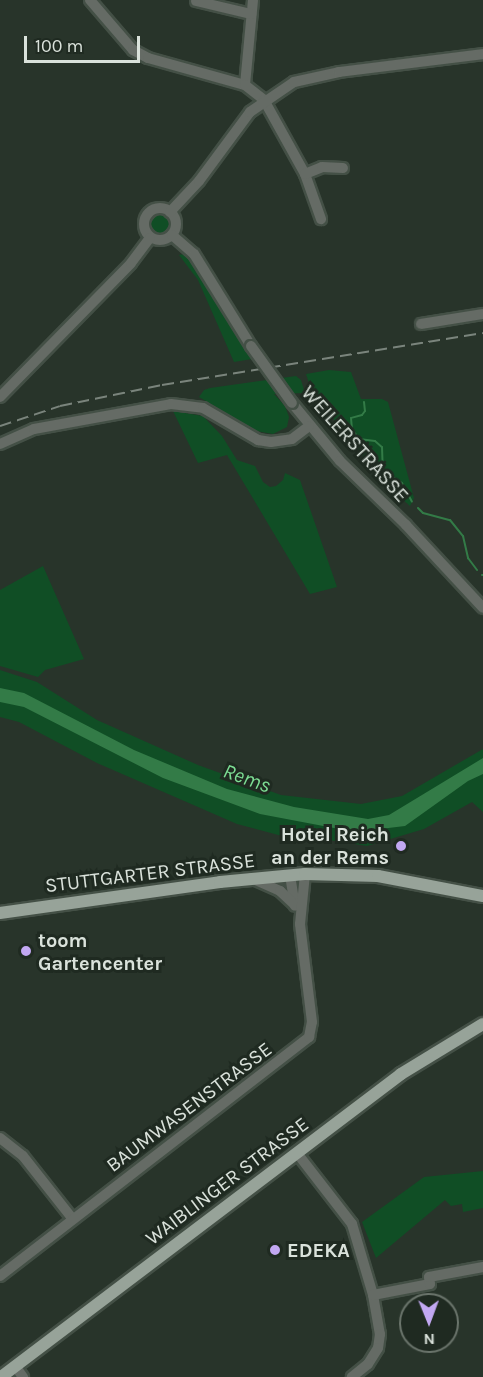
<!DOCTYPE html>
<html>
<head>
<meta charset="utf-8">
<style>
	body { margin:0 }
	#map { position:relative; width:483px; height:1377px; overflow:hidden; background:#28342a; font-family:Karla,sans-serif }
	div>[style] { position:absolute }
	.green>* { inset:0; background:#104e25 }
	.round { border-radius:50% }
	.water>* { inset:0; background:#337b47 }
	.stream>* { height:2px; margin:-1px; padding:0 1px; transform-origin:1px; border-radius:1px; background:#337b47 }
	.roads { filter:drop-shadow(2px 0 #445046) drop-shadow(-2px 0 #445046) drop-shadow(0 2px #445046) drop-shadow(0 -2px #445046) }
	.minor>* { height:10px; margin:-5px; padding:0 5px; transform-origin:5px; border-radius:5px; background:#656b65 }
	.minor>.ring { margin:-5px; padding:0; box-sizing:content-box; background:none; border:10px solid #656b65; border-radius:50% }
	.major>* { height:12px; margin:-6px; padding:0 6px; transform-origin:6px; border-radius:6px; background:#97a399 }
	.rail>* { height:2px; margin-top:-1px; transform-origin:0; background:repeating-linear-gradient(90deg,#7a847c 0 12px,transparent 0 18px) }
	.bridges { filter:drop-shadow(2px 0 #445046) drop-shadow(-2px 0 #445046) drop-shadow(0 2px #445046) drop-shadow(0 -2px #445046) }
	.minor-bridge>* { height:10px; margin:-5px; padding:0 5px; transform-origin:5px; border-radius:5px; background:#656b65 }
	.dots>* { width:16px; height:16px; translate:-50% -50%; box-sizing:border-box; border:3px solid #1f2a21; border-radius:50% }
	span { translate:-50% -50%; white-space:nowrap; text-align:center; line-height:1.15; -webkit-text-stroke:6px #1f2a21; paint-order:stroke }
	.street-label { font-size:20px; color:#dae2db }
	.poi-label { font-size:20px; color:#dae2db; font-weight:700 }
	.right { translate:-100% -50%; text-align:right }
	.left { translate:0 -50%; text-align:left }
	.water-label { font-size:21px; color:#7dde94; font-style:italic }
	.north { position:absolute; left:399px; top:1293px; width:60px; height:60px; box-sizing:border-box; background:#1f2a21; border:2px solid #6a746b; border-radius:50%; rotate:179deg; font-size:16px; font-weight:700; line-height:24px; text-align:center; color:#dae2db }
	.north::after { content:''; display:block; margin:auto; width:21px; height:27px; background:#c2a8f2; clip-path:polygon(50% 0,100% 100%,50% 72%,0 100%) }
	.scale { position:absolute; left:24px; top:36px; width:116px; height:27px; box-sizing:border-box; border:3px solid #dae2db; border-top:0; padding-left:8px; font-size:18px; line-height:21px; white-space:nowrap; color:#dae2db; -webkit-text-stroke:4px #1f2a21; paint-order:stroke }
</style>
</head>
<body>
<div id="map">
	<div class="green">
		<div class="round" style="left:147px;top:212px;width:24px;height:24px"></div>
		<div style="clip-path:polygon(184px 254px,206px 281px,252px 359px,234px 362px,198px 280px,179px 255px)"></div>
		<div style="clip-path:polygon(329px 370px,351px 372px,361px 399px,382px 399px,388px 402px,414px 498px,410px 506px,384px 483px,312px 392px,306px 374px)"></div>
		<div style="clip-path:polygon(296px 376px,301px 380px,305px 393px,274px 394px,285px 406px,289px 417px,287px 427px,273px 434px,256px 431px,199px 397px,204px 390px,210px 388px)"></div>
		<div style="clip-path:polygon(173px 411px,203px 416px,222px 436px,237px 460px,255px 466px,263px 482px,270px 487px,276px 486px,283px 480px,285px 473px,300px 480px,337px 587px,310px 594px,227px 455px,198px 463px)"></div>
		<div style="clip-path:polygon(43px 566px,84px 659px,45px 670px,38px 677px,0 666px,0 590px)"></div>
		<div style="clip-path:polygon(0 670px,37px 682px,97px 720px,198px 765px,281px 795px,361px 804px,402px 796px,483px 749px,483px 812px,472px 802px,424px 829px,367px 846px,298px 835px,297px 840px,237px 824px,97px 763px,19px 722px,0 717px)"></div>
		<div style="clip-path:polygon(483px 1171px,483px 1208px,463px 1212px,462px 1204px,451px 1206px,445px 1200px,376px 1258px,362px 1222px,424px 1177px)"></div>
	</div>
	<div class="water">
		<div style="clip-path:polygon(0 688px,24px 693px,134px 750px,227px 789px,294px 807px,368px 819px,389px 815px,483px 758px,483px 774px,468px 781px,405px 826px,355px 832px,260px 814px,163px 778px,24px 707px,0 702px)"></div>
	</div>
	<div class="stream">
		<div style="left:364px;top:402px;width:9px;rotate:84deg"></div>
		<div style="left:365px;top:411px;width:5px;rotate:127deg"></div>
		<div style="left:362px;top:415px;width:11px;rotate:165deg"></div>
		<div style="left:351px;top:418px;width:11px;rotate:85deg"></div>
		<div style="left:352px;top:429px;width:12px;rotate:55deg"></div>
		<div style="left:359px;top:439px;width:16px;rotate:7deg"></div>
		<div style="left:375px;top:441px;width:9px;rotate:41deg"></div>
		<div style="left:382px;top:447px;width:24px;rotate:88deg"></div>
		<div style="left:383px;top:471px;width:22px;rotate:32deg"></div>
		<div style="left:402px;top:483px;width:21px;rotate:62deg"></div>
		<div style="left:418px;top:508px;width:7px;rotate:45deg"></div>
		<div style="left:423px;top:513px;width:28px;rotate:15deg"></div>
		<div style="left:450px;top:520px;width:21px;rotate:51deg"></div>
		<div style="left:463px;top:536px;width:23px;rotate:77deg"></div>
		<div style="left:468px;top:558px;width:15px;rotate:53deg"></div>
		<div style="left:482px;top:575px;width:1px"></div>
	</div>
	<div class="roads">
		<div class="minor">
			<div style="left:90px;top:0;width:66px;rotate:49.3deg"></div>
			<div style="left:133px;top:50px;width:17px;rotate:28deg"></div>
			<div style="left:148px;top:58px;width:101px;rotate:15.6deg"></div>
			<div style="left:253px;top:0;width:85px;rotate:95.4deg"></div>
			<div style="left:245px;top:85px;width:24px;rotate:38deg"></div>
			<div style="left:264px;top:100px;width:85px;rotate:61deg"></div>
			<div style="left:305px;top:174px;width:48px;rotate:70.4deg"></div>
			<div style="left:196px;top:1px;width:57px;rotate:13.3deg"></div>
			<div style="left:305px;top:174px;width:18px;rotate:-22deg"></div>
			<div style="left:322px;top:167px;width:21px;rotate:3deg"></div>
			<div class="ring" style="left:144px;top:208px;width:22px;height:22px"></div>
			<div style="left:170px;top:212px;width:42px;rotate:-46.9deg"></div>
			<div style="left:199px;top:181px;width:86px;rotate:-53.5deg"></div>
			<div style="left:250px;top:112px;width:53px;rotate:-34.3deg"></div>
			<div style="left:294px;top:82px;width:46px;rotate:-12.5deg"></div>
			<div style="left:339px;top:72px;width:145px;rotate:-7.1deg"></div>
			<div style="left:172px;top:235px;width:29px;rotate:41deg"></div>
			<div style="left:194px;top:254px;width:108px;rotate:58.2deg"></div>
			<div style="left:421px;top:324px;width:63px;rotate:-9.2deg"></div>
			<div style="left:0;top:397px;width:187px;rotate:-45.6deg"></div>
			<div style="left:131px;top:263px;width:31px;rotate:-53deg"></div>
			<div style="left:292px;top:403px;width:75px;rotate:50.4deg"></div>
			<div style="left:340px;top:461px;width:92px;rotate:44.1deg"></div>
			<div style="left:406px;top:525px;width:113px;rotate:47.1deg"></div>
			<div style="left:0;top:444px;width:37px;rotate:-24deg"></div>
			<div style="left:34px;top:429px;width:139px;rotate:-10.3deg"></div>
			<div style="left:171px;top:404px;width:32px;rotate:7deg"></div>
			<div style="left:203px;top:408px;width:64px;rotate:30.2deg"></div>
			<div style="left:258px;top:440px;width:13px;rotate:9deg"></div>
			<div style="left:271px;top:442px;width:21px;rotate:-8deg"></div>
			<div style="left:292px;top:439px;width:21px;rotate:-37deg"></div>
			<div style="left:290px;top:875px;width:31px;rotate:81deg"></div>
			<div style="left:251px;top:878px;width:32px;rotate:24deg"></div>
			<div style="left:280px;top:891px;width:21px;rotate:43deg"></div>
			<div style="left:0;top:1138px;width:29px;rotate:38deg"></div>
			<div style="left:23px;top:1156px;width:79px;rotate:51.7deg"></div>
			<div style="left:297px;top:1153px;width:90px;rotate:52.2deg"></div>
			<div style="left:352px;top:1224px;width:74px;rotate:73.5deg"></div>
			<div style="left:373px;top:1295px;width:40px;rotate:80deg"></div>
			<div style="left:380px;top:1334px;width:14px;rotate:98deg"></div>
			<div style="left:378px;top:1348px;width:19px;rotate:122deg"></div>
			<div style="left:368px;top:1364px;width:21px;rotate:141deg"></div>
			<div style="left:0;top:1276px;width:391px;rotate:-37.7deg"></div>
			<div style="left:309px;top:1037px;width:15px;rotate:-79deg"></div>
			<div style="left:312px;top:1022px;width:99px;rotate:-97deg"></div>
			<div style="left:300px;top:924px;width:50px;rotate:-84.3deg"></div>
			<div style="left:373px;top:1295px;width:58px;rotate:-10.9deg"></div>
			<div style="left:430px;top:1284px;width:7px;rotate:-98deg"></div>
			<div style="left:429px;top:1277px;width:55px;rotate:-10.5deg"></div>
			<div style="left:15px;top:1366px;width:14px;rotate:54deg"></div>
		</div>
		<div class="major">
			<div style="left:0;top:913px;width:222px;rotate:-8deg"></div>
			<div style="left:220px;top:882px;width:85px;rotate:-5.4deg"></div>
			<div style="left:305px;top:874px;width:73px;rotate:1.6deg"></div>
			<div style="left:378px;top:876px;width:107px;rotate:10.8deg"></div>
			<div style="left:1px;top:1377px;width:502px;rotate:-37.14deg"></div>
			<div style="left:401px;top:1074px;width:96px;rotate:-31.4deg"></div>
		</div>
	</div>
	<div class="rail">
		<div style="left:0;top:426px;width:63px;rotate:-18.4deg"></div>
		<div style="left:60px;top:406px;width:104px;rotate:-11.6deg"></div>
		<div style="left:162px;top:385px;width:325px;rotate:-9.2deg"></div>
	</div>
	<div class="bridges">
		<div class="minor-bridge">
			<div style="left:251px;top:346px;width:70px;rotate:54.3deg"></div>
		</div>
	</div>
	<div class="dots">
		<div style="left:401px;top:846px;background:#c2a8f2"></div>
		<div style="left:26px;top:951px;background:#c2a8f2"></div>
		<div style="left:275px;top:1250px;background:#c2a8f2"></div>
	</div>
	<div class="street-label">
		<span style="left:355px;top:444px;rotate:48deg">WEILERSTRASSE</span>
		<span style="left:150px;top:873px;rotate:-7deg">STUTTGARTER STRASSE</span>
		<span style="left:189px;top:1107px;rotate:-37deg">BAUMWASENSTRASSE</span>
		<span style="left:227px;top:1181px;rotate:-37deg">WAIBLINGER STRASSE</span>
	</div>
	<div class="poi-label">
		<span class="right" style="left:389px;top:846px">Hotel Reich<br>an der Rems</span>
		<span class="left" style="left:38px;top:952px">toom<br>Gartencenter</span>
		<span class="left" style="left:287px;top:1250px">EDEKA</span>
	</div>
	<div class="water-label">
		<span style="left:247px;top:778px;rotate:20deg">Rems</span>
	</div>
	<div class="north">N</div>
	<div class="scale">100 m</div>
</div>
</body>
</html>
